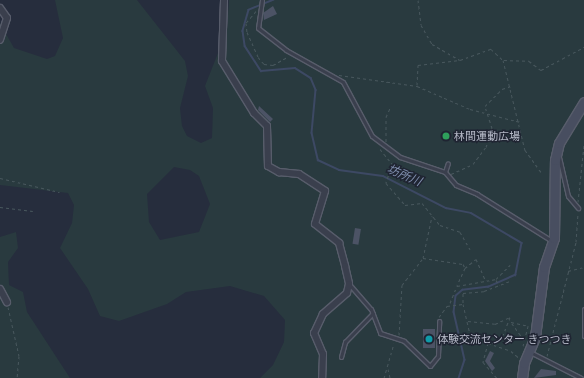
<!DOCTYPE html>
<html>
<head>
<meta charset="utf-8">
<style>
	body { margin:0 }
	#map { position:relative; width:584px; height:378px; overflow:hidden; background:#262d3d; font-family:"Archivo Narrow","Noto Sans JP",sans-serif }
	div>[style] { position:absolute }
	.green>* { inset:0; background:#293a3f }
	.stream>* { height:1.5px; margin:-0.75px; padding:0 0.75px; transform-origin:0.75px; border-radius:0.75px; background:#3d4964 }
	.building>* { inset:0; background:#4c5365; transform-origin:0 0 }
	.path>* { height:1px; margin-top:-0.5px; transform-origin:0; background:repeating-linear-gradient(90deg,#48575d 0 3px,transparent 0 6px) }
	.roads { filter:drop-shadow(1px 0 #585d6b) drop-shadow(-1px 0 #585d6b) drop-shadow(0 1px #585d6b) drop-shadow(0 -1px #585d6b) }
	.lane>* { height:3px; margin:-1.5px; padding:0 1.5px; transform-origin:1.5px; border-radius:1.5px; background:#3a3f4d }
	.street>* { height:6px; margin:-3px; padding:0 3px; transform-origin:3px; border-radius:3px; background:#3a3f4d }
	.secondary>* { height:9px; margin:-4.5px; padding:0 4.5px; transform-origin:4.5px; border-radius:4.5px; background:#484e60 }
	.dots>* { width:11px; height:11px; translate:-50% -50%; box-sizing:border-box; border:2px solid #1f2432; border-radius:50% }
	span { translate:-50% -50%; white-space:nowrap; text-align:center; line-height:1.15; -webkit-text-stroke:3px #1f2432; paint-order:stroke }
	.poi-label { font-size:11px; color:#b6bac8 }
	.left { translate:0 -50%; text-align:left }
	.water-label { font-size:12px; color:#7f8ead; font-style:italic }
</style>
</head>
<body>
<div id="map">
	<div class="green">
		<div style="clip-path:polygon(evenodd,55px 0,137px 0,185px 61px,188px 76px,180px 108px,182px 126px,187px 136px,201px 143px,212px 138px,213px 108px,205px 86px,227px 30px,229px 0,584px 0,584px 378px,260px 378px,273px 365px,284px 342px,285px 320px,264px 296px,230px 286px,186px 292px,167px 304px,119px 321px,100px 316px,88px 289px,60px 248px,72px 223px,74px 205px,68px 193px,0 185px,0 23px,14px 48px,47px 59px,55px 56px,63px 38px,55px 0,174px 167px,190px 170px,199px 176px,210px 204px,199px 232px,160px 240px,149px 222px,147px 194px,174px 167px,55px 0,559px 181px,559px 238px,553px 241px,559px 181px)"></div>
		<div style="clip-path:polygon(16px 232px,18px 248px,8px 262px,9px 285px,23px 292px,27px 312px,70px 378px,0 378px,0 237px)"></div>
	</div>
	<div class="stream">
		<div style="left:274px;top:0;width:27px;rotate:158deg"></div>
		<div style="left:249px;top:10px;width:22px;rotate:106deg"></div>
		<div style="left:243px;top:31px;width:15px;rotate:82deg"></div>
		<div style="left:245px;top:46px;width:30px;rotate:57deg"></div>
		<div style="left:261px;top:71px;width:34px;rotate:-5deg"></div>
		<div style="left:295px;top:68px;width:19px;rotate:32deg"></div>
		<div style="left:311px;top:78px;width:13px;rotate:67deg"></div>
		<div style="left:316px;top:90px;width:43px;rotate:95.3deg"></div>
		<div style="left:312px;top:133px;width:28px;rotate:77deg"></div>
		<div style="left:318px;top:160px;width:23px;rotate:25deg"></div>
		<div style="left:339px;top:170px;width:44px;rotate:7.8deg"></div>
		<div style="left:383px;top:176px;width:71px;rotate:26.9deg"></div>
		<div style="left:446px;top:208px;width:25px;rotate:11deg"></div>
		<div style="left:471px;top:213px;width:59px;rotate:30.5deg"></div>
		<div style="left:522px;top:243px;width:33px;rotate:101deg"></div>
		<div style="left:516px;top:275px;width:30px;rotate:156deg"></div>
		<div style="left:489px;top:287px;width:26px;rotate:173deg"></div>
		<div style="left:463px;top:290px;width:9px;rotate:139deg"></div>
		<div style="left:456px;top:296px;width:16px;rotate:97deg"></div>
		<div style="left:454px;top:312px;width:49px;rotate:77.1deg"></div>
		<div style="left:465px;top:360px;width:19px;rotate:108deg"></div>
	</div>
	<div class="building">
		<div style="clip-path:polygon(273px 6px,277px 14px,264px 20px,263px 13px)"></div>
		<div style="clip-path:polygon(259px 106px,273px 119px,270px 122px,258px 110px)"></div>
		<div style="left:355px;top:228px;width:6px;height:16px;rotate:9deg"></div>
		<div style="left:423px;top:329px;width:12px;height:19px"></div>
		<div style="clip-path:polygon(490px 351px,494px 353px,490px 361px,495px 368px,492px 371px,485px 361px)"></div>
		<div style="clip-path:polygon(541px 369px,556px 371px,556px 375px,534px 378px)"></div>
	</div>
	<div class="path">
		<div style="left:418px;top:0;width:25px;rotate:83deg"></div>
		<div style="left:421px;top:25px;width:22px;rotate:60deg"></div>
		<div style="left:432px;top:44px;width:32px;rotate:30deg"></div>
		<div style="left:460px;top:60px;width:33px;rotate:-20deg"></div>
		<div style="left:491px;top:49px;width:16px;rotate:43deg"></div>
		<div style="left:503px;top:60px;width:93px;rotate:76.3deg"></div>
		<div style="left:525px;top:150px;width:27px;rotate:54deg"></div>
		<div style="left:256px;top:11px;width:16px;rotate:130deg"></div>
		<div style="left:246px;top:23px;width:9px;rotate:84deg"></div>
		<div style="left:247px;top:32px;width:27px;rotate:66deg"></div>
		<div style="left:258px;top:57px;width:9px;rotate:49deg"></div>
		<div style="left:264px;top:64px;width:9px;rotate:6deg"></div>
		<div style="left:273px;top:65px;width:18px;rotate:-29deg"></div>
		<div style="left:504px;top:60px;width:25px;rotate:2deg"></div>
		<div style="left:529px;top:61px;width:15px;rotate:37deg"></div>
		<div style="left:541px;top:70px;width:49px;rotate:-28.1deg"></div>
		<div style="left:339px;top:75px;width:79px;rotate:8deg"></div>
		<div style="left:417px;top:86px;width:58px;rotate:23.5deg"></div>
		<div style="left:470px;top:109px;width:52px;rotate:14.6deg"></div>
		<div style="left:417px;top:85px;width:20px;rotate:-87deg"></div>
		<div style="left:418px;top:65px;width:42px;rotate:-6.8deg"></div>
		<div style="left:386px;top:142px;width:25px;rotate:-90deg"></div>
		<div style="left:386px;top:117px;width:10px;rotate:-66deg"></div>
		<div style="left:380px;top:149px;width:19px;rotate:51deg"></div>
		<div style="left:392px;top:164px;width:20px;rotate:108deg"></div>
		<div style="left:386px;top:183px;width:29px;rotate:49deg"></div>
		<div style="left:405px;top:205px;width:17px;rotate:-7deg"></div>
		<div style="left:422px;top:203px;width:28px;rotate:51deg"></div>
		<div style="left:440px;top:225px;width:21px;rotate:19deg"></div>
		<div style="left:460px;top:232px;width:20px;rotate:60deg"></div>
		<div style="left:451px;top:174px;width:24px;rotate:-24deg"></div>
		<div style="left:473px;top:164px;width:21px;rotate:-53deg"></div>
		<div style="left:486px;top:147px;width:20px;rotate:-72deg"></div>
		<div style="left:492px;top:128px;width:23px;rotate:-108deg"></div>
		<div style="left:485px;top:106px;width:24px;rotate:-45deg"></div>
		<div style="left:502px;top:89px;width:9px;rotate:-18deg"></div>
		<div style="left:0;top:178px;width:61px;rotate:13.3deg"></div>
		<div style="left:578px;top:202px;width:57px;rotate:-84deg"></div>
		<div style="left:0;top:207px;width:33px;rotate:7deg"></div>
		<div style="left:423px;top:258px;width:40px;rotate:8.5deg"></div>
		<div style="left:463px;top:264px;width:4px;rotate:63deg"></div>
		<div style="left:465px;top:268px;width:19px;rotate:115deg"></div>
		<div style="left:465px;top:268px;width:14px;rotate:-39deg"></div>
		<div style="left:476px;top:259px;width:24px;rotate:66deg"></div>
		<div style="left:568px;top:271px;width:16px;rotate:-14deg"></div>
		<div style="left:496px;top:280px;width:6px;rotate:59deg"></div>
		<div style="left:450px;top:303px;width:18px;rotate:-68deg"></div>
		<div style="left:457px;top:286px;width:40px;rotate:-10deg"></div>
		<div style="left:496px;top:279px;width:20px;rotate:-45deg"></div>
		<div style="left:463px;top:303px;width:10px;rotate:-90deg"></div>
		<div style="left:463px;top:293px;width:21px;rotate:-5deg"></div>
		<div style="left:484px;top:291px;width:28px;rotate:-21deg"></div>
		<div style="left:8px;top:307px;width:50px;rotate:77.3deg"></div>
		<div style="left:19px;top:356px;width:22px;rotate:95deg"></div>
		<div style="left:439px;top:317px;width:14px;rotate:-54deg"></div>
		<div style="left:447px;top:306px;width:16px;rotate:-7deg"></div>
		<div style="left:463px;top:304px;width:36px;rotate:77deg"></div>
		<div style="left:471px;top:339px;width:17px;rotate:13deg"></div>
		<div style="left:488px;top:343px;width:20px;rotate:105deg"></div>
		<div style="left:483px;top:362px;width:21px;rotate:49deg"></div>
		<div style="left:468px;top:321px;width:27px;rotate:6deg"></div>
		<div style="left:495px;top:324px;width:17px;rotate:-25deg"></div>
		<div style="left:510px;top:317px;width:19px;rotate:111deg"></div>
		<div style="left:503px;top:335px;width:11px;rotate:135deg"></div>
		<div style="left:495px;top:343px;width:7px;rotate:180deg"></div>
		<div style="left:488px;top:343px;width:24px;rotate:19deg"></div>
		<div style="left:511px;top:351px;width:11px;rotate:41deg"></div>
		<div style="left:399px;top:335px;width:50px;rotate:-86.6deg"></div>
		<div style="left:402px;top:285px;width:34px;rotate:-52deg"></div>
		<div style="left:423px;top:258px;width:43px;rotate:-77.9deg"></div>
		<div style="left:524px;top:340px;width:22px;rotate:-126deg"></div>
		<div style="left:511px;top:322px;width:17px;rotate:13deg"></div>
		<div style="left:523px;top:346px;width:21px;rotate:-76deg"></div>
		<div style="left:547px;top:356px;width:118px;rotate:-75.7deg"></div>
		<div style="left:576px;top:242px;width:29px;rotate:-86deg"></div>
		<div style="left:388px;top:369px;width:9px;rotate:77deg"></div>
		<div style="left:384px;top:378px;width:36px;rotate:-74deg"></div>
	</div>
	<div class="roads">
		<div class="lane">
			<div style="left:262px;top:0;width:28px;rotate:98deg"></div>
			<div style="left:258px;top:28px;width:36px;rotate:38deg"></div>
			<div style="left:286px;top:50px;width:65px;rotate:29.3deg"></div>
			<div style="left:343px;top:82px;width:61px;rotate:61.8deg"></div>
			<div style="left:372px;top:136px;width:35px;rotate:37deg"></div>
			<div style="left:400px;top:157px;width:47px;rotate:18.4deg"></div>
			<div style="left:445px;top:172px;width:17px;rotate:50deg"></div>
			<div style="left:456px;top:185px;width:23px;rotate:23deg"></div>
			<div style="left:477px;top:194px;width:89px;rotate:32.1deg"></div>
			<div style="left:559px;top:157px;width:40px;rotate:77deg"></div>
			<div style="left:568px;top:196px;width:16px;rotate:50deg"></div>
			<div style="left:445px;top:172px;width:9px;rotate:-72deg"></div>
			<div style="left:349px;top:284px;width:33px;rotate:49deg"></div>
			<div style="left:371px;top:309px;width:26px;rotate:69deg"></div>
			<div style="left:380px;top:333px;width:25px;rotate:18deg"></div>
			<div style="left:404px;top:341px;width:36px;rotate:44deg"></div>
			<div style="left:430px;top:366px;width:13px;rotate:-51deg"></div>
			<div style="left:438px;top:356px;width:35px;rotate:-88deg"></div>
			<div style="left:584px;top:309px;width:27px;rotate:90deg"></div>
			<div style="left:530px;top:352px;width:57px;rotate:27deg"></div>
			<div style="left:341px;top:357px;width:16px;rotate:-75deg"></div>
			<div style="left:345px;top:342px;width:40px;rotate:-46deg"></div>
		</div>
		<div class="street">
			<div style="left:224px;top:0;width:61px;rotate:91.9deg"></div>
			<div style="left:222px;top:61px;width:61px;rotate:58.4deg"></div>
			<div style="left:254px;top:113px;width:18px;rotate:45deg"></div>
			<div style="left:267px;top:126px;width:40px;rotate:88.6deg"></div>
			<div style="left:268px;top:166px;width:13px;rotate:29deg"></div>
			<div style="left:279px;top:172px;width:20px;rotate:6deg"></div>
			<div style="left:299px;top:174px;width:31px;rotate:33deg"></div>
			<div style="left:325px;top:191px;width:34px;rotate:107deg"></div>
			<div style="left:315px;top:224px;width:31px;rotate:38deg"></div>
			<div style="left:339px;top:243px;width:24px;rotate:75deg"></div>
			<div style="left:345px;top:266px;width:18px;rotate:77deg"></div>
			<div style="left:349px;top:284px;width:9px;rotate:103deg"></div>
			<div style="left:347px;top:293px;width:32px;rotate:139deg"></div>
			<div style="left:323px;top:314px;width:21px;rotate:115deg"></div>
			<div style="left:314px;top:333px;width:23px;rotate:67deg"></div>
			<div style="left:323px;top:354px;width:24px;rotate:92deg"></div>
			<div style="left:0;top:8px;width:12px;rotate:55deg"></div>
			<div style="left:7px;top:18px;width:23px;rotate:108deg"></div>
			<div style="left:0;top:289px;width:15px;rotate:62deg"></div>
		</div>
		<div class="secondary">
			<div style="left:522px;top:378px;width:15px;rotate:-82deg"></div>
			<div style="left:524px;top:363px;width:28px;rotate:-67deg"></div>
			<div style="left:535px;top:337px;width:71px;rotate:-82.7deg"></div>
			<div style="left:544px;top:267px;width:31px;rotate:-71deg"></div>
			<div style="left:554px;top:238px;width:78px;rotate:-89.3deg"></div>
			<div style="left:555px;top:160px;width:17px;rotate:-77deg"></div>
			<div style="left:559px;top:143px;width:48px;rotate:-58.6deg"></div>
		</div>
	</div>
	<div class="dots">
		<div style="left:446px;top:136px;background:#2e9e5b"></div>
		<div style="left:429px;top:339px;background:#0f9aa8"></div>
	</div>
	<div class="poi-label">
		<span class="left" style="left:454px;top:136px">林間運動広場</span>
		<span class="left" style="left:437px;top:339px">体験交流センター きつつき</span>
	</div>
	<div class="water-label">
		<span style="left:404px;top:176px;rotate:23deg">坊所川</span>
	</div>
</div>
</body>
</html>
